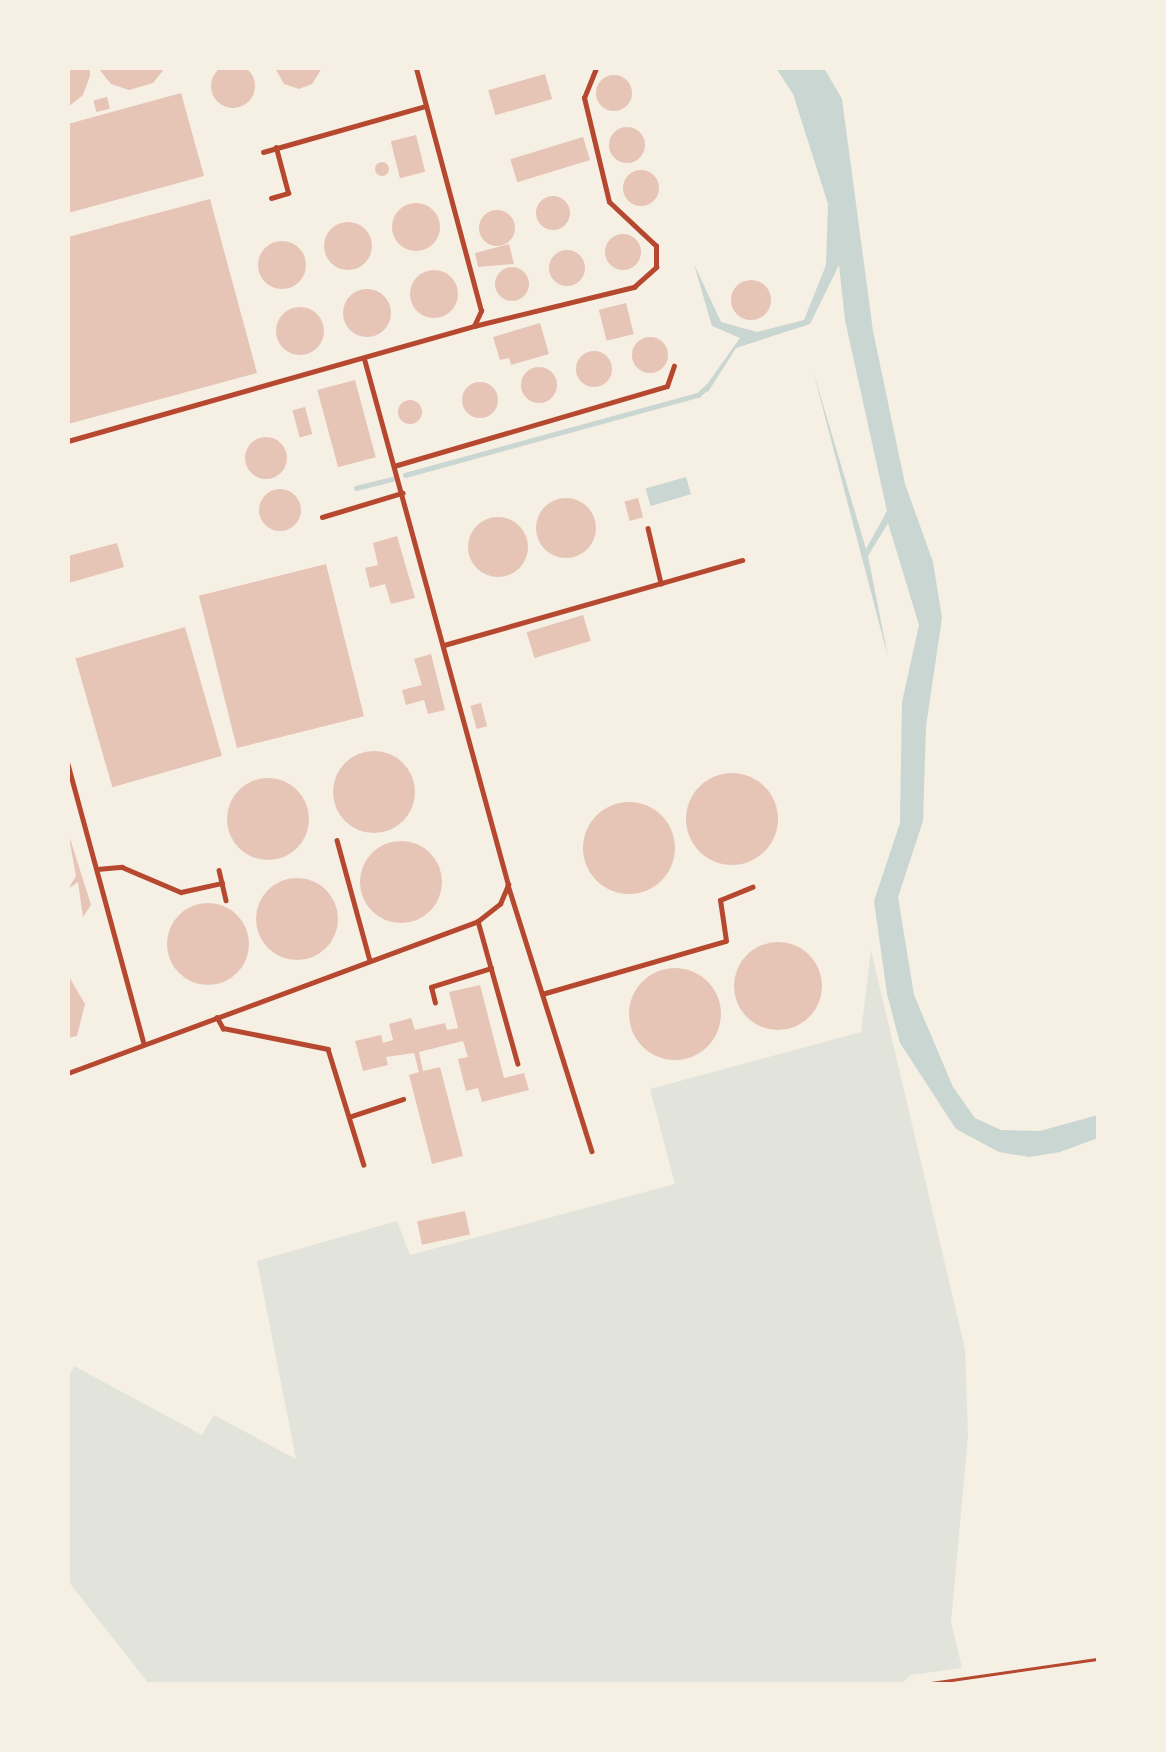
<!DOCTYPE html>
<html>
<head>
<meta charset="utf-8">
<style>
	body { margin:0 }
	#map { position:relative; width:1166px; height:1752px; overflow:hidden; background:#f6efe4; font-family:Commissioner,sans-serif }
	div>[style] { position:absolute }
	.green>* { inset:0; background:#e2e4dc }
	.water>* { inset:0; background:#c9d6d2; transform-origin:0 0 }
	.stream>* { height:4.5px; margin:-2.25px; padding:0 2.25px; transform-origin:2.25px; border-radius:2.25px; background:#c9d6d2 }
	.building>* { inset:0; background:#e6c5b7; transform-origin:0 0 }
	.round { border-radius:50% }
	.path>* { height:2.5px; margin:-1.25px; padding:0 1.25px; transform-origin:1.25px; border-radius:1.25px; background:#b5482f }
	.service>* { height:4.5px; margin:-2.25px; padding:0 2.25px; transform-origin:2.25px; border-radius:2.25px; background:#b5482f }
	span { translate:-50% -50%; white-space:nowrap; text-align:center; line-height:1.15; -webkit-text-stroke:6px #f6efe4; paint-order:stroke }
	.frame { position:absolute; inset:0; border:70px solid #f6efe4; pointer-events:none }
</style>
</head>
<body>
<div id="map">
	<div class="green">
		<div style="clip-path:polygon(871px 950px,965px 1349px,968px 1436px,951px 1622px,962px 1668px,911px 1675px,901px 1684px,149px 1684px,68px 1581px,68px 1378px,74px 1366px,202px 1435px,214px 1415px,296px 1459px,257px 1261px,397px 1221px,410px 1255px,675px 1184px,650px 1089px,861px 1032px)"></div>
	</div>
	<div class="water">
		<div style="clip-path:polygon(776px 68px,824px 68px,842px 99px,873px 331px,905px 484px,933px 562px,942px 618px,926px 726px,923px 821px,898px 897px,914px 995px,953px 1087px,975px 1118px,1001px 1130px,1040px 1131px,1098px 1115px,1098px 1138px,1060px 1152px,1029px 1157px,999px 1152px,956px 1129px,900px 1043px,887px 994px,874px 901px,900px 823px,902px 702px,919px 625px,888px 523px,868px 556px,888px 657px,813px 371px,866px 549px,887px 511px,845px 320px,839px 265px,810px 324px,736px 348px,708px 392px,703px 390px,740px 338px,712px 326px,694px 264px,721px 322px,757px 332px,804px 320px,826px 265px,828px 204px,793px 94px)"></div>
		<div style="left:686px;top:477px;width:18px;height:42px;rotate:74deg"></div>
	</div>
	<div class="stream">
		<div style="left:405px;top:475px;width:304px;rotate:-15.3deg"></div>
		<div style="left:698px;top:395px;width:13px;rotate:-42deg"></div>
		<div style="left:356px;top:488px;width:37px;rotate:-14deg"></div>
	</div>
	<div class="building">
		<div class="round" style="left:211px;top:64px;width:44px;height:44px"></div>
		<div style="clip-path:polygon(68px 68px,90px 68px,90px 76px,83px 95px,68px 107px)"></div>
		<div style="clip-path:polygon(98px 68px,165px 68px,153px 83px,129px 90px,111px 84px)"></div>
		<div style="clip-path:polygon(275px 68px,322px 68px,312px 84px,299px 89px,284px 84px)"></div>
		<div style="left:545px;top:74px;width:26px;height:59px;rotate:74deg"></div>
		<div class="round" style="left:596px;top:75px;width:36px;height:36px"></div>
		<div style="clip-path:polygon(181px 93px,204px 176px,68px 213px,68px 124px)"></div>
		<div style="left:107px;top:97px;width:12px;height:14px;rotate:76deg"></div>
		<div class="round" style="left:609px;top:127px;width:36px;height:36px"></div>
		<div style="left:416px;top:135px;width:38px;height:26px;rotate:76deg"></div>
		<div style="left:583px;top:137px;width:24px;height:76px;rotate:73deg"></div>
		<div class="round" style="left:375px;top:162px;width:14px;height:14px"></div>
		<div class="round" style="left:623px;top:170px;width:36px;height:36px"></div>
		<div class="round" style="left:536px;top:196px;width:34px;height:34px"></div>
		<div style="clip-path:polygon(210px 199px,257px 373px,68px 424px,68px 237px)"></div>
		<div class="round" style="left:392px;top:203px;width:48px;height:48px"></div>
		<div class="round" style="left:479px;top:210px;width:36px;height:36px"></div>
		<div class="round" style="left:324px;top:222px;width:48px;height:48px"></div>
		<div class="round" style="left:605px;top:234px;width:36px;height:36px"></div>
		<div class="round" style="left:258px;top:241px;width:48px;height:48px"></div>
		<div style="clip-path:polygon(509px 244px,514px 264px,478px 267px,475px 253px)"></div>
		<div class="round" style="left:549px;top:250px;width:36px;height:36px"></div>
		<div class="round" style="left:495px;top:267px;width:34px;height:34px"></div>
		<div class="round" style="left:410px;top:270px;width:48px;height:48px"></div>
		<div class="round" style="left:731px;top:280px;width:40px;height:40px"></div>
		<div class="round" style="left:343px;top:289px;width:48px;height:48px"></div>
		<div style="left:626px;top:303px;width:32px;height:28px;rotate:76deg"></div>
		<div class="round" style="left:276px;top:307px;width:48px;height:48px"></div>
		<div style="clip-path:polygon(540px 323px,549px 354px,511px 365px,509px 358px,500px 360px,493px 337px)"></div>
		<div class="round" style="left:632px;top:337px;width:36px;height:36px"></div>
		<div class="round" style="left:576px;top:351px;width:36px;height:36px"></div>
		<div class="round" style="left:521px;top:367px;width:36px;height:36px"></div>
		<div style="left:355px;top:380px;width:80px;height:39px;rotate:75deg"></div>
		<div class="round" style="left:462px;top:382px;width:36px;height:36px"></div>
		<div class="round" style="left:398px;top:400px;width:24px;height:24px"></div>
		<div style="left:305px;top:407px;width:28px;height:13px;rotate:75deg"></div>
		<div class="round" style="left:245px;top:437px;width:42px;height:42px"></div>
		<div class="round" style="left:259px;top:489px;width:42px;height:42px"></div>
		<div style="left:638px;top:498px;width:20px;height:14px;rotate:75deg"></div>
		<div class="round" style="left:536px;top:498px;width:60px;height:60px"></div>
		<div class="round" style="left:468px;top:517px;width:60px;height:60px"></div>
		<div style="clip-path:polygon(397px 536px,415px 598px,391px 604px,385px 584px,370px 588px,365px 568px,378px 565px,373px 543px)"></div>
		<div style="clip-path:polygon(117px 543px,124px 567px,69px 583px,68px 556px)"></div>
		<div style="left:326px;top:564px;width:157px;height:131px;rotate:76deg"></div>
		<div style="left:583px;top:615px;width:27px;height:59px;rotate:73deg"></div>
		<div style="left:185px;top:627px;width:134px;height:114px;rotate:74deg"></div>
		<div style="clip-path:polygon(431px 654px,445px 710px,428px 714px,424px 700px,406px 705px,402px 690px,422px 685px,414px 659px)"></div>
		<div style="left:481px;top:703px;width:24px;height:11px;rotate:75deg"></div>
		<div class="round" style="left:333px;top:751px;width:82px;height:82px"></div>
		<div class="round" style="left:686px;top:773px;width:92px;height:92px"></div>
		<div class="round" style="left:227px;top:778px;width:82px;height:82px"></div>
		<div class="round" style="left:583px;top:802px;width:92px;height:92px"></div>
		<div style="clip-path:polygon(68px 832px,91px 905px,83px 917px,78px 882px,68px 889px,76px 876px)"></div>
		<div class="round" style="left:360px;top:841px;width:82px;height:82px"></div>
		<div class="round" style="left:256px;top:878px;width:82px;height:82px"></div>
		<div class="round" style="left:167px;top:903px;width:82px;height:82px"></div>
		<div class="round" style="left:734px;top:942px;width:88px;height:88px"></div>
		<div class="round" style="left:629px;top:968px;width:92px;height:92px"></div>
		<div style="clip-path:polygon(68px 975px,85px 1004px,77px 1036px,68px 1038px)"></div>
		<div style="clip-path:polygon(480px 985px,504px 1078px,524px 1073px,529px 1090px,482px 1102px,478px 1088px,466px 1091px,458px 1059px,468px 1057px,463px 1041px,419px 1052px,423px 1071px,440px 1067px,463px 1156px,432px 1164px,409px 1075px,419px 1072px,414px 1053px,386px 1057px,388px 1065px,363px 1071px,355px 1041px,381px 1035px,383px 1043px,393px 1040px,389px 1024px,411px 1018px,415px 1030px,445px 1023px,447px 1030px,458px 1028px,449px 992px)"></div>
		<div style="left:465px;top:1211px;width:24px;height:49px;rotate:78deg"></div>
	</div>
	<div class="path">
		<div style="left:924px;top:1684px;width:176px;rotate:-8.2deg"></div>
	</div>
	<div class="service">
		<div style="left:263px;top:152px;width:169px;rotate:-15.8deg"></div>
		<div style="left:271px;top:198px;width:18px;rotate:-16deg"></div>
		<div style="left:288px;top:193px;width:47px;rotate:-104.9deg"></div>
		<div style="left:474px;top:326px;width:165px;rotate:-13.7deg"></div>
		<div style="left:634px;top:287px;width:30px;rotate:-42deg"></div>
		<div style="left:656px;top:267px;width:21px;rotate:-90deg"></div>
		<div style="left:656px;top:246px;width:64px;rotate:-136.9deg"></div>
		<div style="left:609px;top:202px;width:107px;rotate:-103.5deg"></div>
		<div style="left:584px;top:98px;width:32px;rotate:-68deg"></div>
		<div style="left:68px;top:441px;width:422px;rotate:-15.8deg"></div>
		<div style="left:474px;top:326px;width:17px;rotate:-65deg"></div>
		<div style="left:481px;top:311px;width:252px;rotate:-105deg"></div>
		<div style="left:394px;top:466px;width:284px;rotate:-16.3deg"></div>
		<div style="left:667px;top:386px;width:21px;rotate:-71deg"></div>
		<div style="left:322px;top:517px;width:84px;rotate:-16.7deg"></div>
		<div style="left:648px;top:528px;width:57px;rotate:76.7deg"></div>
		<div style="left:444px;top:645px;width:310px;rotate:-15.9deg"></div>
		<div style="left:68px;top:764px;width:289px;rotate:74.8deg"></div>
		<div style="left:337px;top:840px;width:125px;rotate:74.7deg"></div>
		<div style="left:97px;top:869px;width:25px;rotate:-5deg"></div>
		<div style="left:122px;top:867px;width:64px;rotate:23deg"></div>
		<div style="left:181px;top:892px;width:42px;rotate:-12.4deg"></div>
		<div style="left:219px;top:870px;width:31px;rotate:77deg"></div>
		<div style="left:508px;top:885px;width:279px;rotate:72.5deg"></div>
		<div style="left:478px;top:921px;width:148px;rotate:74.4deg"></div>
		<div style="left:542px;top:994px;width:191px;rotate:-16.1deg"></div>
		<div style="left:726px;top:941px;width:41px;rotate:-98.3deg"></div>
		<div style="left:720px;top:900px;width:35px;rotate:-22deg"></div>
		<div style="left:435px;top:1003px;width:16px;rotate:-104deg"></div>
		<div style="left:431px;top:987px;width:63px;rotate:-17.6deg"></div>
		<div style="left:217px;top:1017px;width:13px;rotate:61deg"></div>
		<div style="left:223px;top:1028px;width:107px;rotate:11.3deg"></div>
		<div style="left:328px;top:1049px;width:121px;rotate:72.8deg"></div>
		<div style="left:68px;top:1073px;width:437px;rotate:-20.3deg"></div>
		<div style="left:478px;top:921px;width:28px;rotate:-38deg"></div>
		<div style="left:500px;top:904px;width:21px;rotate:-67deg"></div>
		<div style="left:508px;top:885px;width:545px;rotate:-105.31deg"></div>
		<div style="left:349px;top:1117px;width:57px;rotate:-18.4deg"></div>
	</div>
	<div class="frame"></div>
</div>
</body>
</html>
